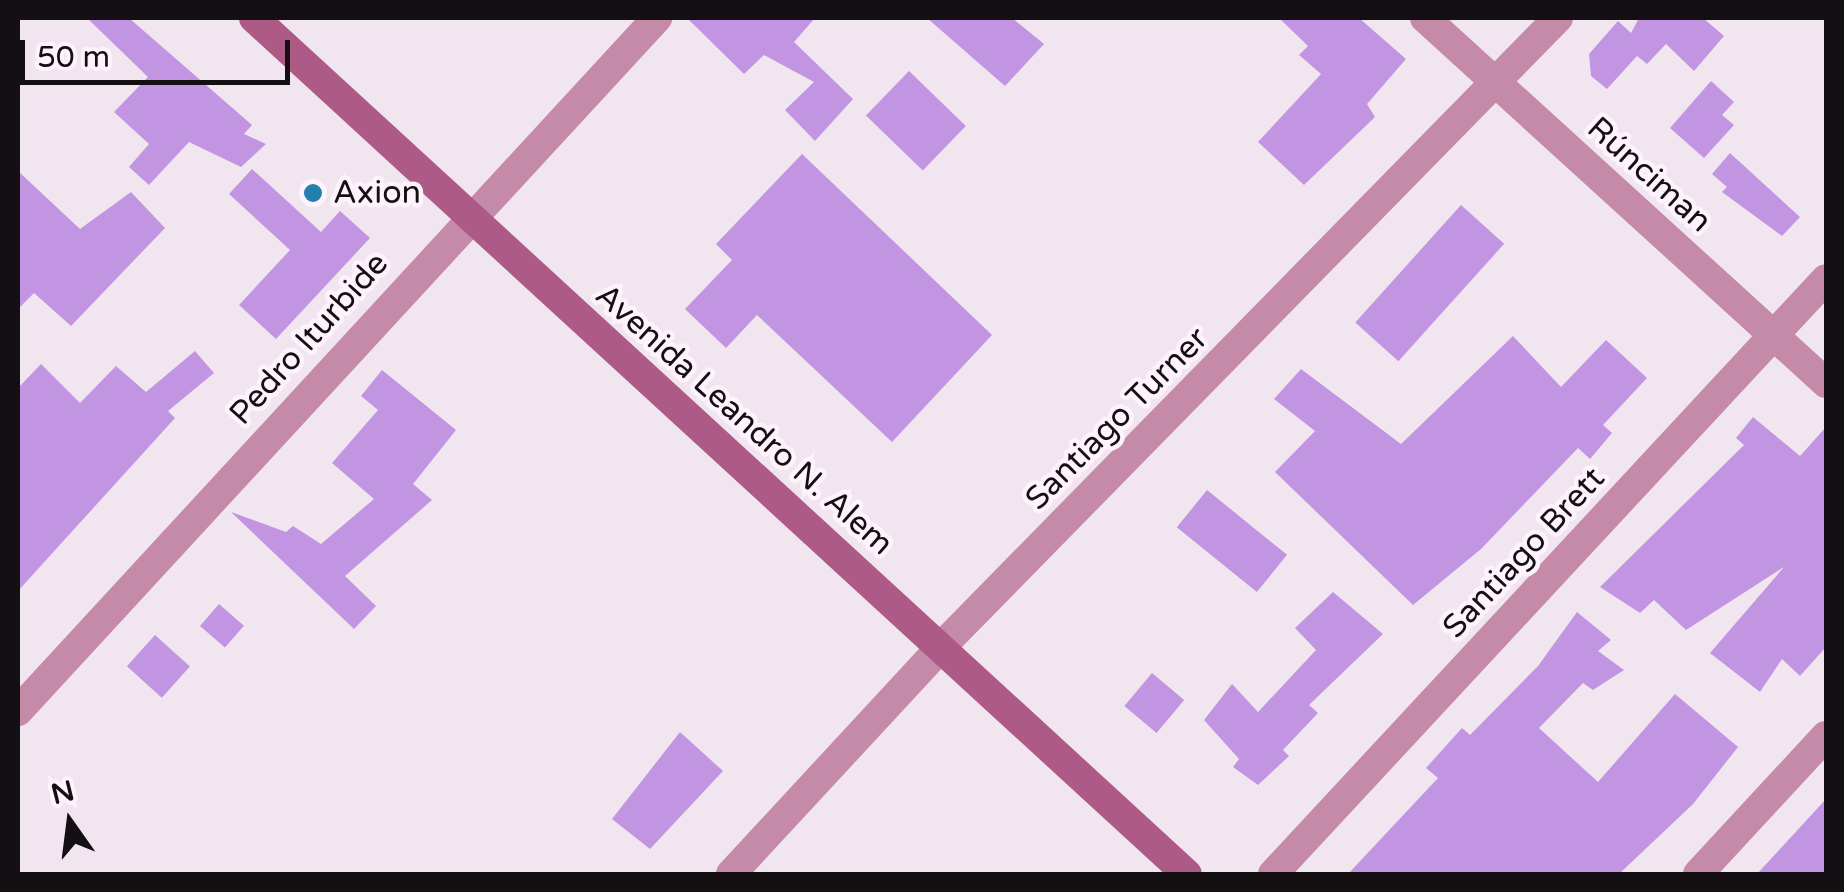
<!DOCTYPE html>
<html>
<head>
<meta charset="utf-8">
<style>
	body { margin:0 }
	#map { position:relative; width:1844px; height:892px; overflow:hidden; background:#f1e6f0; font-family:"Varela Round",sans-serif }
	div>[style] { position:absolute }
	.building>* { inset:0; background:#c195e2; transform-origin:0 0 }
	.street>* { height:30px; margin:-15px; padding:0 15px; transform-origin:15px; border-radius:15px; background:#c48aa8 }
	.secondary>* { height:30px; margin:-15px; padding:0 15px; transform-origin:15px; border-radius:15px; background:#ad5a87 }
	.dots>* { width:28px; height:28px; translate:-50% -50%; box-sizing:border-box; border:5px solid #fef3fd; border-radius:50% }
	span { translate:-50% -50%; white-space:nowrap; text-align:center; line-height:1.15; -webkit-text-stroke:9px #fef3fd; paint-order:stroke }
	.street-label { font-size:32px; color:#130f13 }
	.poi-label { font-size:32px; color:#130f13 }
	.left { translate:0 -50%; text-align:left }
	.frame { position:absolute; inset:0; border:20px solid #130f13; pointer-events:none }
	.north { position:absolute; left:20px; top:772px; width:100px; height:100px; -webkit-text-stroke:8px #fef3fd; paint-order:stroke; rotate:346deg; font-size:28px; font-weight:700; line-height:40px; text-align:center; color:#130f13 }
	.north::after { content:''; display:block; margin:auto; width:35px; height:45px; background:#130f13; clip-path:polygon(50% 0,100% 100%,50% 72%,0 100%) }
	.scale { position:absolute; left:20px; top:40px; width:270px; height:45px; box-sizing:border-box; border:5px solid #130f13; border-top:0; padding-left:12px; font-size:30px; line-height:35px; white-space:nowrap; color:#130f13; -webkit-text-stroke:8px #fef3fd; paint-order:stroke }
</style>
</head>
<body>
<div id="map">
	<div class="building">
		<div style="clip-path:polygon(87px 18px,129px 18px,252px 125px,244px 134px,266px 144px,241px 167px,189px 142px,149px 185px,129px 167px,149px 144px,114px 112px,148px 77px)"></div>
		<div style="clip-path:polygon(687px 18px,815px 18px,794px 42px,853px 99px,815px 141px,785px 110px,814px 82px,764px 55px,744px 74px)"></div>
		<div style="clip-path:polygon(927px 18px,1012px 18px,1044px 44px,1005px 86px)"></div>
		<div style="clip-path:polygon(1279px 18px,1359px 18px,1406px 59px,1367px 104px,1375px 117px,1304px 185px,1258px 142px,1321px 74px,1299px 55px,1308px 46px)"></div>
		<div style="clip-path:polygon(1639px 18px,1703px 18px,1724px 36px,1694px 71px,1666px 44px,1647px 64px,1637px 56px,1607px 89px,1591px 76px,1589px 54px,1618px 21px,1631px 33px)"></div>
		<div style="left:909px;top:71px;width:79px;height:62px;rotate:44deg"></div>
		<div style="clip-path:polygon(1711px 81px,1734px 102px,1722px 115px,1734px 125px,1704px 158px,1670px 128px)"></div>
		<div style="clip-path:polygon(1730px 153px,1800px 217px,1782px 236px,1722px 192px,1727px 187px,1712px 174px)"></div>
		<div style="clip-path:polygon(802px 154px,992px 335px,892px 442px,757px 315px,726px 348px,685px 309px,732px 260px,716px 244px)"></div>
		<div style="clip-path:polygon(252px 169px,321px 232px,340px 211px,370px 238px,276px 339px,239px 305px,290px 250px,229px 194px)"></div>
		<div style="clip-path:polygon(18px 171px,80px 229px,131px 192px,165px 228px,71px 326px,34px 293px,18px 309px)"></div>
		<div style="left:1461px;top:205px;width:58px;height:158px;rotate:42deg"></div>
		<div style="clip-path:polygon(1513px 336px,1561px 387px,1606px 340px,1647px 378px,1603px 425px,1612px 433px,1590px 459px,1578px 448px,1481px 549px,1413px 605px,1275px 472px,1315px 431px,1274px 399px,1301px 369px,1401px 444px)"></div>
		<div style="clip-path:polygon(195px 351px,214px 373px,168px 411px,175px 418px,18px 591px,18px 388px,41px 364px,80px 403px,116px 366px,146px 392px)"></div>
		<div style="clip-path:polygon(382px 370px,456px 430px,413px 484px,432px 500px,345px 576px,376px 606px,354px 629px,231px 512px,286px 532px,293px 526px,321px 544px,374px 499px,332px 463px,378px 410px,361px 396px)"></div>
		<div style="clip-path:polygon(1753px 417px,1800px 456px,1826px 427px,1826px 647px,1800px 676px,1782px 659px,1760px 692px,1710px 653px,1784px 567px,1686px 630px,1654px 600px,1640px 613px,1600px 587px,1744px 445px,1736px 438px)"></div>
		<div style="left:1207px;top:490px;width:103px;height:48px;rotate:39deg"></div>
		<div style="clip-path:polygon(1333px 592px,1383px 634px,1309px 705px,1318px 713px,1283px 750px,1289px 756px,1258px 785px,1233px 767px,1239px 759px,1204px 720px,1232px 684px,1258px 712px,1316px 650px,1295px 628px)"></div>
		<div style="left:219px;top:604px;width:33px;height:29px;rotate:41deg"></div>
		<div style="clip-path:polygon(1577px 612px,1611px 640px,1598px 651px,1624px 670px,1593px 690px,1583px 683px,1539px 728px,1598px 782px,1675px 694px,1738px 747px,1693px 804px,1619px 874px,1348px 874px,1438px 778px,1426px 768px,1462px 728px,1470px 735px,1538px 666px)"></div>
		<div style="left:155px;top:635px;width:47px;height:42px;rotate:42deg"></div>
		<div style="left:1152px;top:673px;width:42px;height:43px;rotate:40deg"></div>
		<div style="clip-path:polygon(680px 732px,723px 771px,650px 849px,612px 819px)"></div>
		<div style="clip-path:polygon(1826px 799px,1826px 874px,1757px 874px)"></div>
	</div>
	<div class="street">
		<div style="left:1425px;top:18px;width:542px;rotate:42.31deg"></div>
		<div style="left:18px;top:711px;width:943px;rotate:-47.32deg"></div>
		<div style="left:731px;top:874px;width:309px;rotate:-47.2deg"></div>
		<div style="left:941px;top:647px;width:881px;rotate:-45.55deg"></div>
		<div style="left:1273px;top:874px;width:812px;rotate:-47.1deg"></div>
		<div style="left:1698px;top:874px;width:188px;rotate:-47.2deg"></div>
	</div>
	<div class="secondary">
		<div style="left:254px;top:18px;width:1266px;rotate:42.54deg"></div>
	</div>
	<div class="dots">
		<div style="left:313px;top:193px;background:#2280ad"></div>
	</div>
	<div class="street-label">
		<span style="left:1649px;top:175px;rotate:42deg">Rúnciman</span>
		<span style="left:309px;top:339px;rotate:-48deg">Pedro Iturbide</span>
		<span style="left:1117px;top:419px;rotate:-45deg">Santiago Turner</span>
		<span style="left:744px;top:420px;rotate:42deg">Avenida Leandro N. Alem</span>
		<span style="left:1524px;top:553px;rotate:-47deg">Santiago Brett</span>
	</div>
	<div class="poi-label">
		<span class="left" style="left:333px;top:193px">Axion</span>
	</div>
	<div class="frame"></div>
	<div class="north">N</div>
	<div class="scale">50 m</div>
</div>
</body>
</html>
